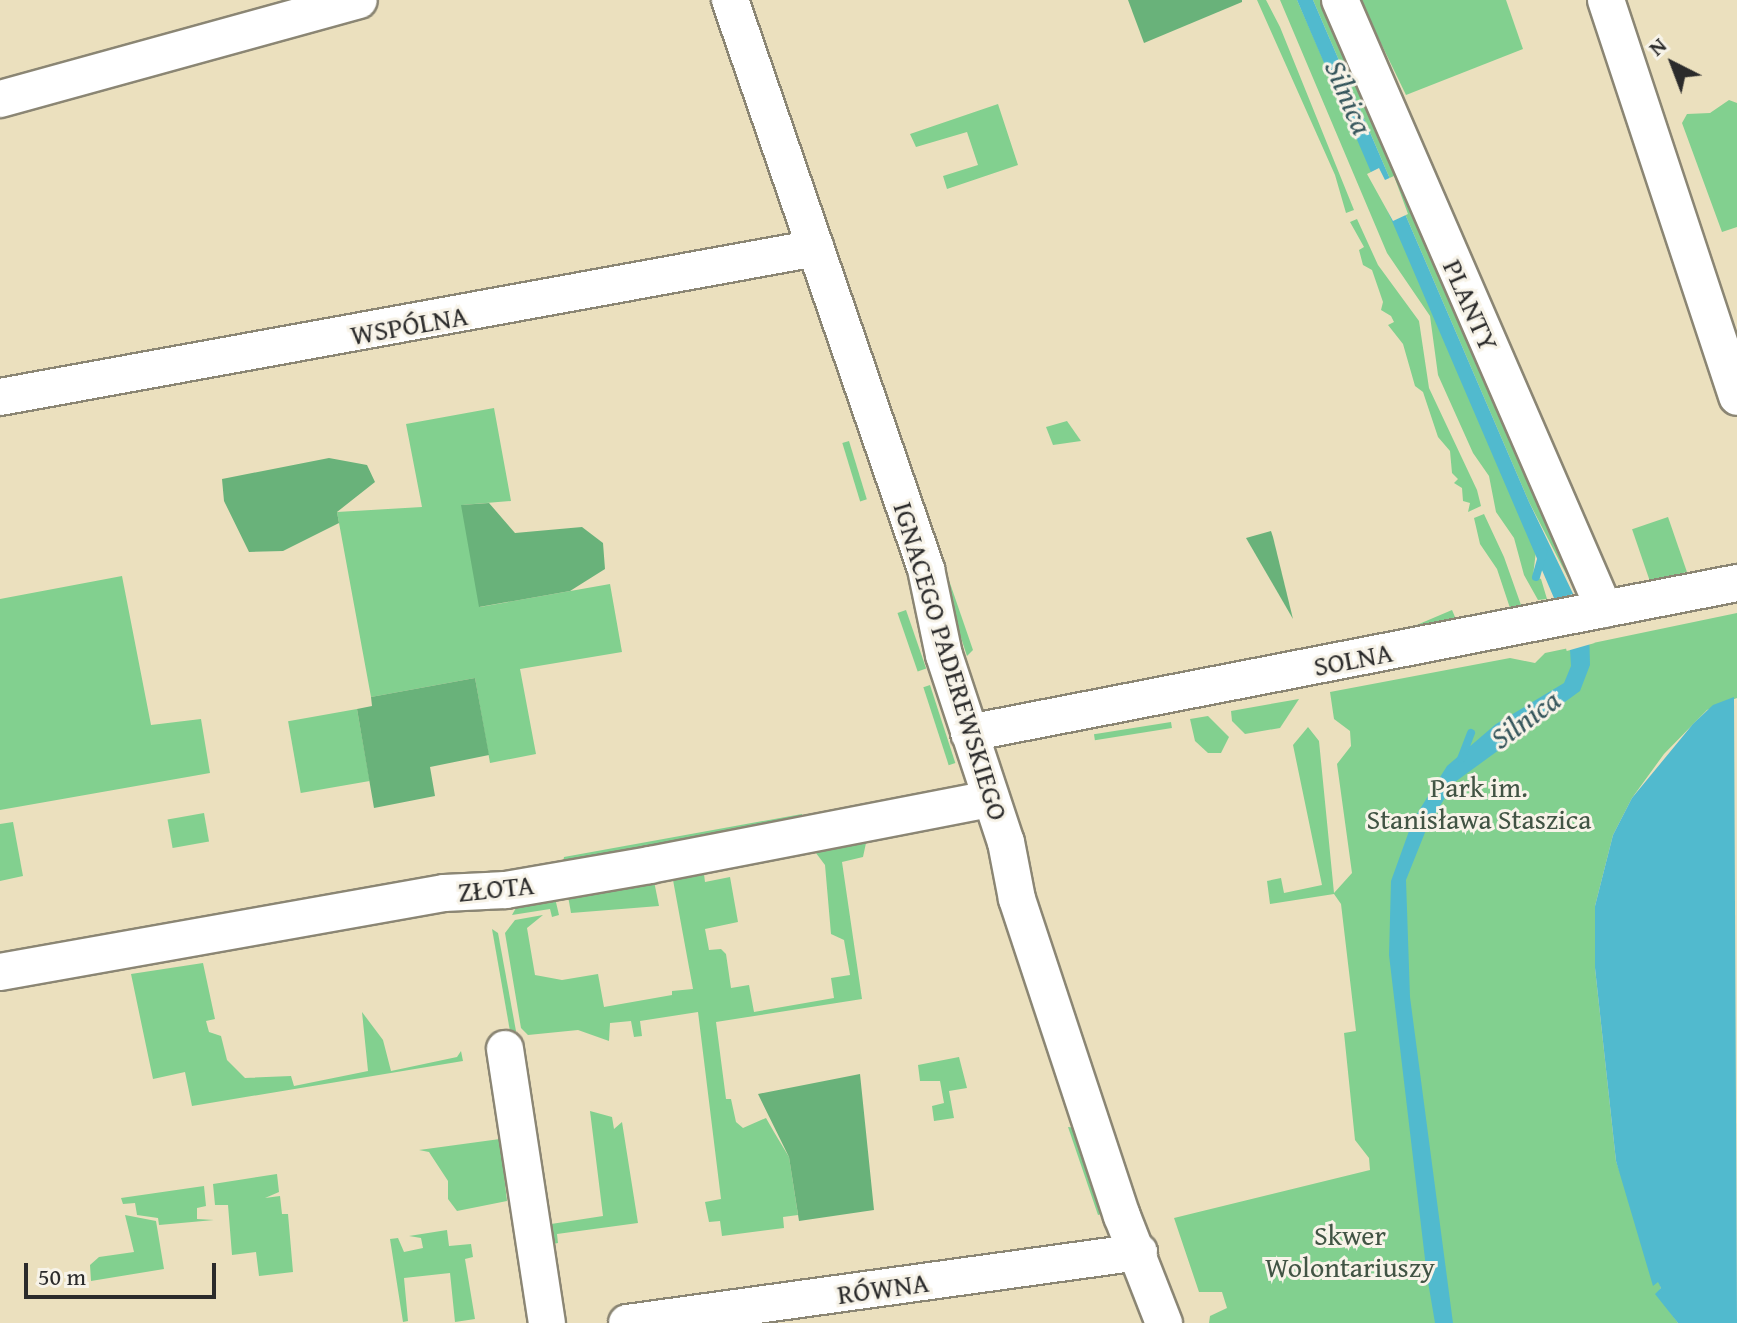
<!DOCTYPE html>
<html>
<head>
<meta charset="utf-8">
<style>
	body { margin:0 }
	#map { position:relative; width:1737px; height:1323px; overflow:hidden; background:#ebe0be; font-family:"Gentium Book Plus",serif }
	div>[style] { position:absolute }
	.green>* { inset:0; background:#82d08f; transform-origin:0 0 }
	.forest>* { inset:0; background:#69b27a }
	.water>* { inset:0; background:#51bace }
	.pier>* { inset:0; background:#ebe0be; transform-origin:0 0 }
	.stream>* { height:8px; margin:-4px; padding:0 4px; transform-origin:4px; border-radius:4px; background:#51bace }
	.roads { filter:drop-shadow(2px 0 #8b8674) drop-shadow(-2px 0 #8b8674) drop-shadow(0 2px #8b8674) drop-shadow(0 -2px #8b8674) }
	.minor>* { height:36px; margin:-18px; padding:0 18px; transform-origin:18px; border-radius:18px; background:#fff }
	span { translate:-50% -50%; white-space:nowrap; text-align:center; line-height:1.15; -webkit-text-stroke:6px #f7f3e8; paint-order:stroke }
	.street-label { font-size:28px; color:#2b2b2b }
	.park-label { font-size:28px; color:#415444 }
	.water-label { font-size:30px; color:#36565c; font-style:italic }
	.north { position:absolute; left:1633px; top:24px; width:80px; height:80px; -webkit-text-stroke:6px #f7f3e8; paint-order:stroke; rotate:318deg; font-size:22px; font-weight:700; line-height:32px; text-align:center; color:#2b2b2b }
	.north::after { content:''; display:block; margin:auto; width:28px; height:36px; background:#2b2b2b; clip-path:polygon(50% 0,100% 100%,50% 72%,0 100%) }
	.scale { position:absolute; left:24px; top:1263px; width:192px; height:36px; box-sizing:border-box; border:4px solid #2b2b2b; border-top:0; padding-left:10px; font-size:24px; line-height:28px; white-space:nowrap; color:#2b2b2b; -webkit-text-stroke:6px #f7f3e8; paint-order:stroke }
</style>
</head>
<body>
<div id="map">
	<div class="green">
		<div style="clip-path:polygon(1257px 0,1266px 0,1280px 27px,1354px 210px,1346px 213px,1335px 175px)"></div>
		<div style="clip-path:polygon(1280px 0,1297px 0,1309px 27px,1536px 551px,1533px 576px,1541px 579px,1547px 599px,1538px 600px,1524px 575px,1514px 538px,1496px 512px,1489px 476px,1473px 453px,1438px 375px,1430px 316px,1387px 253px)"></div>
		<div style="clip-path:polygon(1313px 0,1328px 0,1587px 591px,1576px 593px,1529px 502px)"></div>
		<div style="clip-path:polygon(1360px 0,1506px 0,1523px 49px,1406px 95px)"></div>
		<div style="clip-path:polygon(1729px 100px,1737px 103px,1737px 227px,1722px 232px,1682px 123px,1687px 114px,1710px 113px)"></div>
		<div style="clip-path:polygon(998px 104px,1018px 165px,947px 189px,943px 176px,978px 165px,967px 132px,916px 147px,910px 134px)"></div>
		<div style="clip-path:polygon(1357px 219px,1378px 265px,1419px 321px,1429px 388px,1477px 490px,1481px 506px,1468px 512px,1470px 503px,1463px 501px,1462px 488px,1454px 483px,1458px 479px,1452px 473px,1450px 451px,1438px 437px,1423px 392px,1415px 386px,1403px 344px,1388px 325px,1394px 322px,1391px 316px,1381px 310px,1383px 302px,1372px 270px,1363px 265px,1359px 250px,1364px 247px,1350px 222px)"></div>
		<div style="clip-path:polygon(494px 408px,511px 501px,462px 505px,480px 607px,610px 584px,622px 652px,520px 669px,536px 754px,490px 763px,475px 678px,371px 697px,337px 512px,422px 507px,406px 424px)"></div>
		<div style="clip-path:polygon(1067px 421px,1081px 441px,1053px 445px,1046px 427px)"></div>
		<div style="left:849px;top:441px;width:61px;height:7px;rotate:73deg"></div>
		<div style="clip-path:polygon(921px 499px,973px 650px,967px 656px,918px 508px)"></div>
		<div style="clip-path:polygon(1484px 514px,1504px 557px,1521px 605px,1510px 608px,1497px 569px,1480px 544px,1474px 518px)"></div>
		<div style="left:1668px;top:517px;width:58px;height:38px;rotate:71deg"></div>
		<div style="clip-path:polygon(122px 576px,151px 725px,201px 719px,210px 773px,0 810px,0 599px)"></div>
		<div style="left:906px;top:610px;width:62px;height:9px;rotate:71deg"></div>
		<div style="left:1452px;top:610px;width:8px;height:85px;rotate:67deg"></div>
		<div style="clip-path:polygon(1737px 613px,1737px 698px,1707px 710px,1664px 754px,1632px 798px,1613px 835px,1595px 906px,1595px 968px,1616px 1161px,1661px 1288px,1657px 1294px,1678px 1323px,1209px 1323px,1210px 1316px,1227px 1308px,1222px 1292px,1199px 1292px,1174px 1218px,1370px 1170px,1369px 1158px,1355px 1140px,1344px 1033px,1356px 1031px,1341px 904px,1334px 894px,1270px 904px,1267px 881px,1281px 878px,1284px 893px,1322px 885px,1293px 745px,1308px 727px,1319px 741px,1334px 893px,1352px 873px,1337px 764px,1351px 746px,1350px 731px,1334px 719px,1330px 692px,1510px 658px,1535px 663px,1545px 653px)"></div>
		<div style="left:930px;top:685px;width:82px;height:7px;rotate:72deg"></div>
		<div style="clip-path:polygon(1299px 699px,1280px 728px,1245px 734px,1232px 721px,1231px 711px)"></div>
		<div style="left:357px;top:709px;width:73px;height:70px;rotate:80deg"></div>
		<div style="clip-path:polygon(1208px 716px,1229px 737px,1221px 753px,1208px 753px,1195px 741px,1190px 719px)"></div>
		<div style="left:1171px;top:722px;width:6px;height:78px;rotate:81deg"></div>
		<div style="left:204px;top:813px;width:29px;height:37px;rotate:80deg"></div>
		<div style="clip-path:polygon(802px 814px,803px 822px,563px 862px,564px 857px)"></div>
		<div style="clip-path:polygon(13px 822px,23px 876px,0 881px,0 824px)"></div>
		<div style="clip-path:polygon(866px 843px,863px 857px,842px 862px,862px 999px,716px 1022px,726px 1099px,731px 1099px,736px 1122px,743px 1128px,766px 1118px,774px 1132px,789px 1157px,798px 1215px,783px 1217px,784px 1228px,722px 1236px,720px 1221px,709px 1222px,705px 1202px,721px 1199px,698px 1012px,640px 1021px,642px 1036px,634px 1037px,631px 1021px,610px 1023px,609px 1041px,578px 1030px,528px 1035px,521px 1028px,505px 933px,515px 920px,543px 915px,527px 928px,535px 975px,562px 980px,598px 974px,604px 1007px,672px 995px,672px 991px,693px 989px,673px 880px,704px 874px,705px 882px,730px 877px,738px 922px,705px 929px,709px 950px,721px 949px,726px 954px,731px 988px,749px 985px,754px 1012px,834px 998px,831px 978px,850px 975px,844px 940px,831px 934px,825px 865px,816px 853px)"></div>
		<div style="clip-path:polygon(654px 881px,659px 906px,571px 913px,568px 896px)"></div>
		<div style="clip-path:polygon(555px 898px,559px 915px,552px 917px,550px 909px,512px 915px,517px 906px)"></div>
		<div style="clip-path:polygon(492px 929px,498px 933px,516px 1031px,511px 1037px)"></div>
		<div style="clip-path:polygon(203px 963px,215px 1019px,206px 1021px,209px 1032px,221px 1036px,227px 1060px,245px 1078px,291px 1076px,294px 1086px,368px 1071px,362px 1012px,383px 1040px,391px 1071px,457px 1057px,461px 1051px,463px 1061px,192px 1106px,185px 1072px,153px 1079px,131px 974px)"></div>
		<div style="clip-path:polygon(959px 1057px,967px 1088px,949px 1091px,954px 1118px,934px 1121px,932px 1106px,944px 1103px,940px 1081px,920px 1081px,918px 1065px)"></div>
		<div style="clip-path:polygon(590px 1111px,612px 1117px,614px 1129px,622px 1122px,638px 1223px,557px 1234px,558px 1243px,553px 1244px,551px 1224px,603px 1216px)"></div>
		<div style="clip-path:polygon(1068px 1127px,1077px 1128px,1105px 1213px,1098px 1215px)"></div>
		<div style="clip-path:polygon(500px 1139px,507px 1201px,457px 1211px,448px 1199px,448px 1181px,429px 1152px,419px 1150px)"></div>
		<div style="clip-path:polygon(277px 1174px,279px 1192px,265px 1198px,280px 1196px,282px 1214px,288px 1214px,293px 1272px,259px 1276px,256px 1252px,232px 1255px,228px 1205px,215px 1205px,213px 1184px)"></div>
		<div style="clip-path:polygon(204px 1186px,206px 1206px,197px 1208px,197px 1219px,214px 1220px,159px 1225px,158px 1218px,137px 1215px,135px 1203px,123px 1204px,121px 1198px)"></div>
		<div style="clip-path:polygon(125px 1215px,156px 1221px,164px 1269px,91px 1281px,90px 1265px,99px 1257px,134px 1252px)"></div>
		<div style="clip-path:polygon(447px 1230px,449px 1246px,471px 1244px,473px 1257px,465px 1259px,475px 1319px,455px 1322px,450px 1273px,404px 1278px,408px 1321px,403px 1322px,390px 1239px,398px 1238px,404px 1252px,423px 1248px,421px 1238px,409px 1236px)"></div>
	</div>
	<div class="forest">
		<div style="clip-path:polygon(1128px 0,1242px 0,1242px 2px,1144px 43px)"></div>
		<div style="clip-path:polygon(329px 458px,367px 465px,375px 482px,337px 512px,339px 523px,283px 551px,249px 552px,224px 501px,222px 479px)"></div>
		<div style="clip-path:polygon(489px 503px,515px 533px,582px 527px,603px 543px,605px 569px,570px 591px,479px 607px,461px 505px)"></div>
		<div style="clip-path:polygon(1271px 531px,1273px 537px,1293px 619px,1246px 538px)"></div>
		<div style="clip-path:polygon(475px 678px,489px 755px,430px 767px,435px 796px,374px 808px,357px 709px,372px 706px,371px 697px)"></div>
		<div style="clip-path:polygon(860px 1074px,874px 1210px,799px 1221px,789px 1157px,758px 1094px)"></div>
	</div>
	<div class="water">
		<div style="clip-path:polygon(1297px 0,1313px 0,1529px 502px,1589px 627px,1590px 665px,1580px 691px,1455px 782px,1428px 825px,1406px 880px,1410px 997px,1453px 1323px,1435px 1323px,1427px 1276px,1389px 955px,1391px 881px,1413px 820px,1447px 766px,1496px 724px,1564px 683px,1571px 666px,1569px 633px)"></div>
		<div style="clip-path:polygon(1734px 697px,1737px 1323px,1678px 1323px,1655px 1294px,1661px 1288px,1658px 1282px,1653px 1286px,1616px 1161px,1595px 968px,1595px 906px,1613px 835px,1632px 798px,1693px 724px,1713px 705px)"></div>
	</div>
	<div class="pier">
		<div style="clip-path:polygon(1379px 168px,1385px 180px,1394px 176px,1408px 214px,1393px 221px,1367px 174px)"></div>
		<div style="left:1580px;top:592px;width:53px;height:29px;rotate:74deg"></div>
	</div>
	<div class="stream">
		<div style="left:1536px;top:577px;width:26px;rotate:-74deg"></div>
		<div style="left:1461px;top:759px;width:28px;rotate:-69deg"></div>
	</div>
	<div class="roads">
		<div class="minor">
			<div style="left:730px;top:0;width:602px;rotate:70.99deg"></div>
			<div style="left:926px;top:569px;width:88px;rotate:78.2deg"></div>
			<div style="left:944px;top:655px;width:197px;rotate:71.7deg"></div>
			<div style="left:1006px;top:842px;width:58px;rotate:79.1deg"></div>
			<div style="left:1017px;top:899px;width:334px;rotate:71.7deg"></div>
			<div style="left:1122px;top:1216px;width:115px;rotate:68.6deg"></div>
			<div style="left:1340px;top:0;width:664px;rotate:66.56deg"></div>
			<div style="left:1606px;top:0;width:418px;rotate:71.7deg"></div>
			<div style="left:0;top:99px;width:372px;rotate:-15.4deg"></div>
			<div style="left:0;top:397px;width:829px;rotate:-10.35deg"></div>
			<div style="left:969px;top:733px;width:783px;rotate:-11.05deg"></div>
			<div style="left:0;top:972px;width:451px;rotate:-10.1deg"></div>
			<div style="left:444px;top:893px;width:62px;rotate:-2.8deg"></div>
			<div style="left:506px;top:890px;width:146px;rotate:-9.8deg"></div>
			<div style="left:650px;top:865px;width:347px;rotate:-11deg"></div>
			<div style="left:505px;top:1049px;width:277px;rotate:81.3deg"></div>
			<div style="left:627px;top:1323px;width:517px;rotate:-7.89deg"></div>
		</div>
	</div>
	<div class="street-label">
		<span style="left:1471px;top:305px;rotate:66deg">PLANTY</span>
		<span style="left:409px;top:325px;rotate:-10deg">WSPÓLNA</span>
		<span style="left:1353px;top:659px;rotate:-11deg">SOLNA</span>
		<span style="left:951px;top:661px;rotate:73deg">IGNACEGO PADEREWSKIEGO</span>
		<span style="left:496px;top:888px;rotate:-6deg">ZŁOTA</span>
		<span style="left:883px;top:1288px;rotate:-8deg">RÓWNA</span>
	</div>
	<div class="park-label">
		<span style="left:1479px;top:803px">Park im.<br>Stanisława Staszica</span>
		<span style="left:1350px;top:1251px">Skwer<br>Wolontariuszy</span>
	</div>
	<div class="water-label">
		<span style="left:1349px;top:97px;rotate:67deg">Silnica</span>
		<span style="left:1525px;top:719px;rotate:-36deg">Silnica</span>
	</div>
	<div class="north">N</div>
	<div class="scale">50 m</div>
</div>
</body>
</html>
